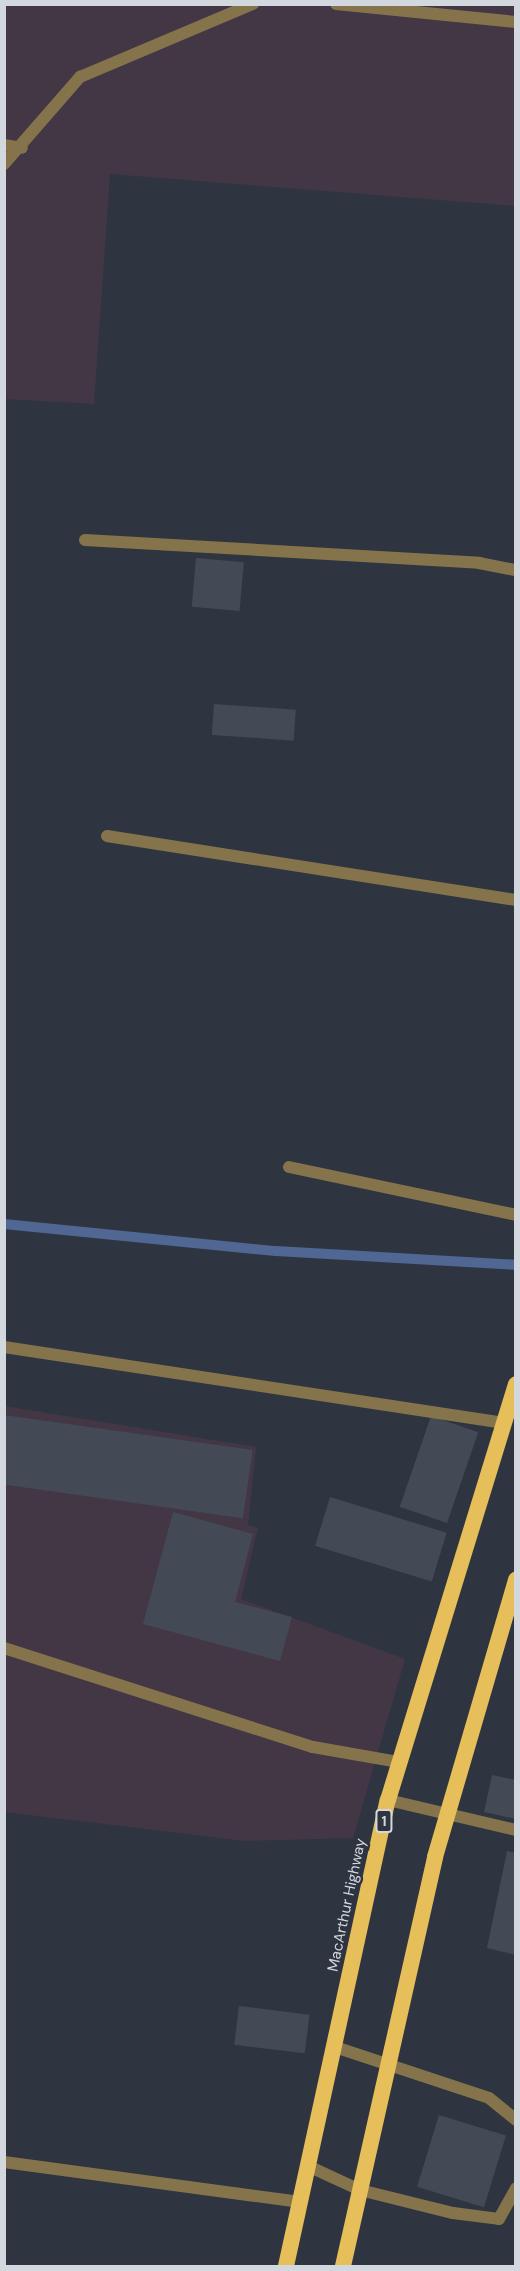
<!DOCTYPE html>
<html>
<head>
<meta charset="utf-8">
<style>
	body { margin:0 }
	#map { position:relative; width:520px; height:2271px; overflow:hidden; background:#2e3540; font-family:"DM Sans",sans-serif }
	div>[style] { position:absolute }
	.industrial>* { inset:0; background:#433746 }
	.stream>* { height:10px; margin:-5px; padding:0 5px; transform-origin:5px; border-radius:5px; background:#506693 }
	.building>* { inset:0; background:#434a56; transform-origin:0 0 }
	.service>* { height:12px; margin:-6px; padding:0 6px; transform-origin:6px; border-radius:6px; background:#85744b }
	.minor>* { height:12px; margin:-6px; padding:0 6px; transform-origin:6px; border-radius:6px; background:#85744b }
	.trunk>* { height:16px; margin:-8px; padding:0 8px; transform-origin:8px; border-radius:8px; background:#e6be5a }
	span { translate:-50% -50%; white-space:nowrap; text-align:center; line-height:1.15; -webkit-text-stroke:5px #2e3540; paint-order:stroke }
	.shield-label span { padding:2px 4px; background:#2e3540; border:2px solid; border-radius:4px; -webkit-text-stroke-width:0 }
	.shield-label { font-size:14px; color:#d3d8df; font-weight:700 }
	.street-label { font-size:15px; color:#d3d8df }
	.frame { position:absolute; inset:0; border:6px solid #d3d8df; pointer-events:none }
</style>
</head>
<body>
<div id="map">
	<div class="industrial">
		<div style="clip-path:polygon(4px 5px,515px 5px,515px 206px,110px 174px,94px 404px,5px 399px)"></div>
		<div style="clip-path:polygon(4px 1406px,256px 1447px,248px 1525px,258px 1528px,241px 1599px,405px 1659px,353px 1838px,245px 1841px,5px 1812px)"></div>
	</div>
	<div class="stream">
		<div style="left:4px;top:1224px;width:273px;rotate:5.7deg"></div>
		<div style="left:276px;top:1251px;width:240px;rotate:3.3deg"></div>
	</div>
	<div class="building">
		<div style="left:196px;top:558px;width:48px;height:49px;rotate:5deg"></div>
		<div style="left:214px;top:704px;width:82px;height:31px;rotate:4deg"></div>
		<div style="left:4px;top:1415px;width:251px;height:69px;rotate:8deg"></div>
		<div style="left:431px;top:1416px;width:50px;height:96px;rotate:19deg"></div>
		<div style="left:330px;top:1497px;width:122px;height:51px;rotate:17deg"></div>
		<div style="clip-path:polygon(173px 1512px,253px 1534px,235px 1602px,292px 1617px,280px 1661px,143px 1624px)"></div>
		<div style="clip-path:polygon(492px 1775px,516px 1780px,516px 1819px,484px 1812px)"></div>
		<div style="clip-path:polygon(507px 1851px,516px 1853px,516px 1955px,487px 1948px)"></div>
		<div style="left:239px;top:2006px;width:71px;height:39px;rotate:7deg"></div>
		<div style="left:439px;top:2115px;width:70px;height:75px;rotate:17deg"></div>
	</div>
	<div class="service">
		<div style="left:336px;top:4px;width:181px;rotate:5.7deg"></div>
		<div style="left:4px;top:145px;width:18px;rotate:9deg"></div>
		<div style="left:4px;top:164px;width:116px;rotate:-48.9deg"></div>
		<div style="left:80px;top:77px;width:188px;rotate:-22.9deg"></div>
		<div style="left:289px;top:1167px;width:232px;rotate:11.9deg"></div>
		<div style="left:4px;top:1347px;width:506px;rotate:8.64deg"></div>
		<div style="left:4px;top:1648px;width:324px;rotate:17.8deg"></div>
		<div style="left:313px;top:1747px;width:86px;rotate:10deg"></div>
		<div style="left:335px;top:2047px;width:162px;rotate:18.3deg"></div>
		<div style="left:489px;top:2098px;width:35px;rotate:39deg"></div>
		<div style="left:308px;top:2166px;width:57px;rotate:24.8deg"></div>
		<div style="left:360px;top:2190px;width:96px;rotate:13.9deg"></div>
		<div style="left:453px;top:2213px;width:46px;rotate:7.4deg"></div>
		<div style="left:499px;top:2219px;width:35px;rotate:-61deg"></div>
	</div>
	<div class="minor">
		<div style="left:85px;top:540px;width:395px;rotate:3.3deg"></div>
		<div style="left:479px;top:563px;width:38px;rotate:11deg"></div>
		<div style="left:107px;top:836px;width:414px;rotate:8.9deg"></div>
		<div style="left:388px;top:1800px;width:131px;rotate:13.2deg"></div>
		<div style="left:4px;top:2162px;width:299px;rotate:7.7deg"></div>
	</div>
	<div class="trunk">
		<div style="left:286px;top:2266px;width:477px;rotate:-77.7deg"></div>
		<div style="left:388px;top:1800px;width:435px;rotate:-72.9deg"></div>
		<div style="left:343px;top:2266px;width:419px;rotate:-77.3deg"></div>
		<div style="left:435px;top:1857px;width:289px;rotate:-73.7deg"></div>
	</div>
	<div class="shield-label">
		<span style="left:384px;top:1821px">1</span>
	</div>
	<div class="street-label">
		<span style="left:347px;top:1905px;rotate:-78deg">MacArthur Highway</span>
	</div>
	<div class="frame"></div>
</div>
</body>
</html>
